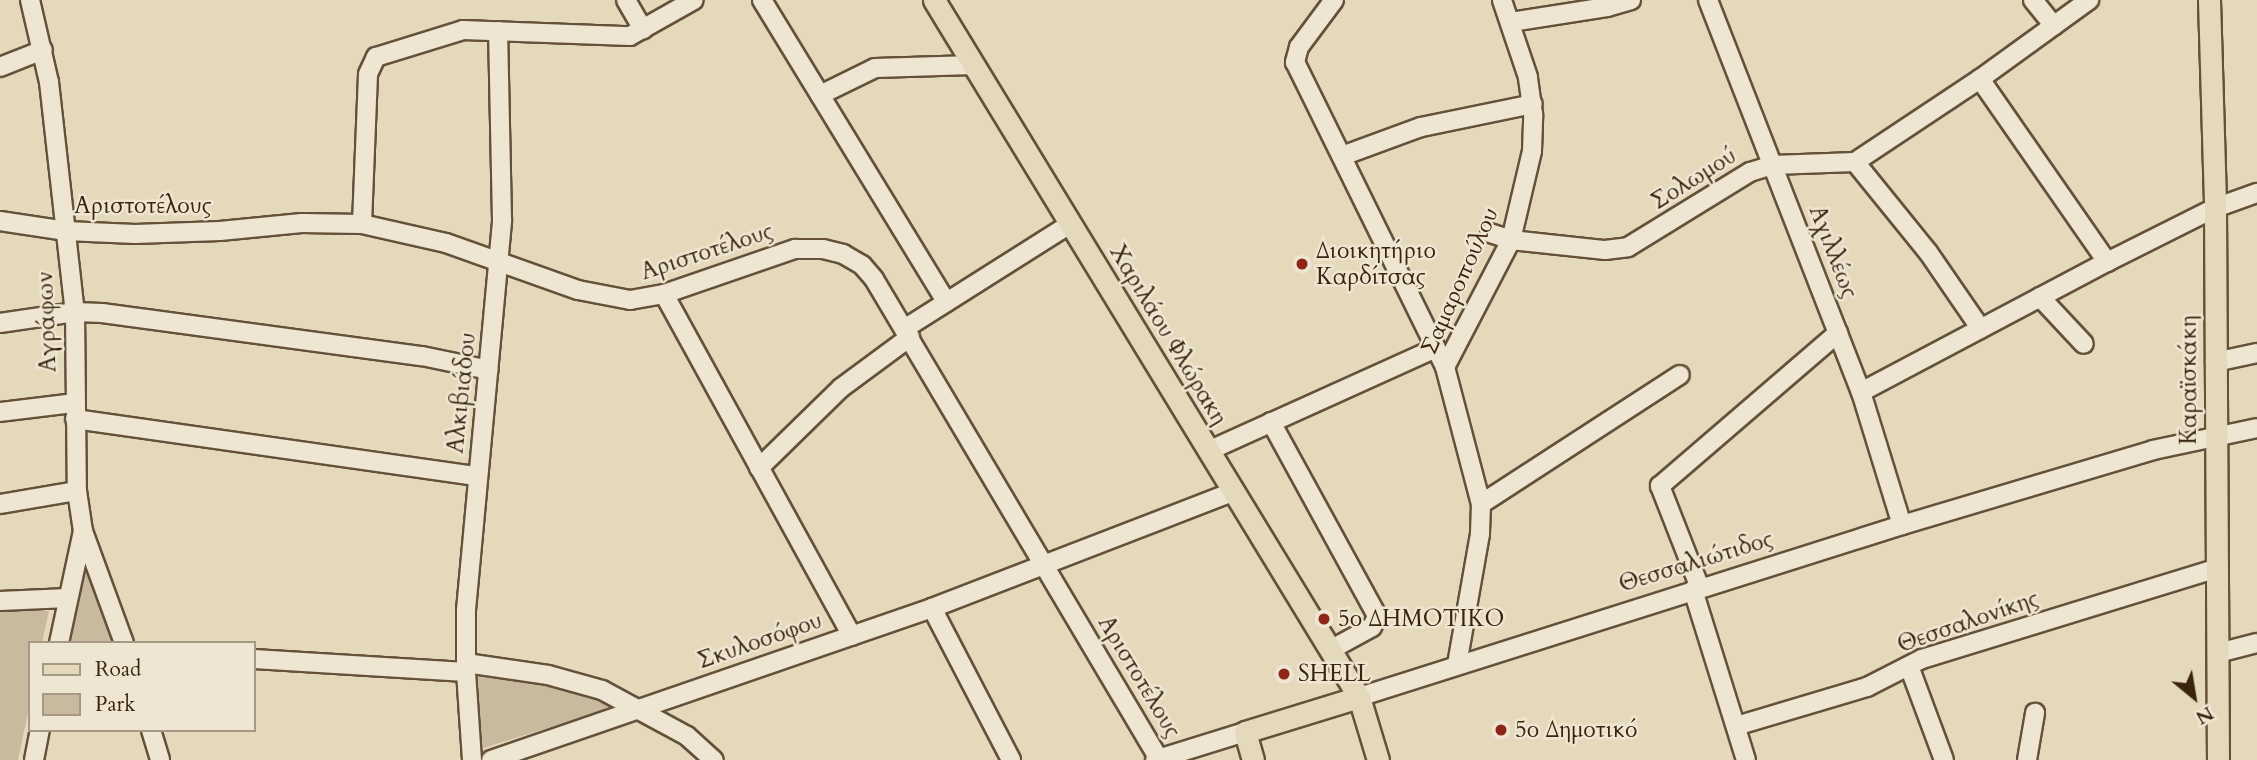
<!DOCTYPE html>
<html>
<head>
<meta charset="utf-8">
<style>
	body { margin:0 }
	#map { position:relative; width:2257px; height:760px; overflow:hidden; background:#e5d9bc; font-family:Cardo,serif }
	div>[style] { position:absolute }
	.green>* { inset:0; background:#c8ba9e }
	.roads { filter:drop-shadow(2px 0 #65513a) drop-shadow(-2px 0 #65513a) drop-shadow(0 2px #65513a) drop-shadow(0 -2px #65513a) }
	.minor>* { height:18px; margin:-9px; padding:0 9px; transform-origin:9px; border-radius:9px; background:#eee6d3 }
	.major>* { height:21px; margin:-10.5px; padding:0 10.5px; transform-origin:10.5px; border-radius:10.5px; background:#e5d9bc }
	.dots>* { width:19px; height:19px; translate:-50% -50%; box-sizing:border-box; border:4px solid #eee6d3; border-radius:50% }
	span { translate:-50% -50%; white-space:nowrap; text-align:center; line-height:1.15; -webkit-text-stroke:5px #eee6d3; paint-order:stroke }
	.street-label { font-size:23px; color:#3a240e }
	.poi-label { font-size:23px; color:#3a240e }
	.left { translate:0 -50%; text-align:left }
	.legend { position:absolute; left:28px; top:641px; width:228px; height:91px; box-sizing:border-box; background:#eee6d3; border:2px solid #a69884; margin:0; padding:9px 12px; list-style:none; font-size:21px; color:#3a240e }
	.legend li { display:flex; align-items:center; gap:14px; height:35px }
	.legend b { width:35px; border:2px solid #a69884 }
	.north { position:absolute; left:2159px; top:662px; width:70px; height:70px; -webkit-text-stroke:5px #eee6d3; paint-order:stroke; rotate:150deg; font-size:19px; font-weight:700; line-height:28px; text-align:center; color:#3a240e }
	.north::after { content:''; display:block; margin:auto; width:24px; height:32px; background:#3a240e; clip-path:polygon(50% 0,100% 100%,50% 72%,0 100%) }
</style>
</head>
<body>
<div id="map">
	<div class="green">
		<div style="clip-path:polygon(86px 561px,115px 643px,69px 643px)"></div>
		<div style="clip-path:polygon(0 611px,49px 611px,42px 643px,30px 643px,30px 703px,18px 760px,0 760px)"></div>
		<div style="clip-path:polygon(478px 672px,555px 683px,622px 705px,480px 749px)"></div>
	</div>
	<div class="roads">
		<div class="minor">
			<div style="left:30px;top:0;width:84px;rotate:77deg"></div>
			<div style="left:49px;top:82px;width:231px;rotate:83.6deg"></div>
			<div style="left:75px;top:312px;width:179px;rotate:89.4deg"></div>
			<div style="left:77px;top:491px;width:40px;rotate:81.5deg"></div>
			<div style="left:83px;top:531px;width:115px;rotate:102.1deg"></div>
			<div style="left:626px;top:0;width:34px;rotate:60deg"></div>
			<div style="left:762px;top:0;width:354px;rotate:58.6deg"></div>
			<div style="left:1334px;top:0;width:59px;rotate:126.7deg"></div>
			<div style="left:1299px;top:47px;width:16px;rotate:105deg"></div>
			<div style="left:1295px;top:62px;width:340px;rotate:63.8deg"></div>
			<div style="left:1445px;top:367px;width:142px;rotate:75.3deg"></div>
			<div style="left:1481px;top:504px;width:30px;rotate:92deg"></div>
			<div style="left:1480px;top:534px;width:133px;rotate:100deg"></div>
			<div style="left:1708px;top:0;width:421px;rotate:68.7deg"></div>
			<div style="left:1861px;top:392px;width:139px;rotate:72.9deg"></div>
			<div style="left:2033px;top:0;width:33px;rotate:51deg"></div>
			<div style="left:1511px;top:22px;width:97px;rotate:-8.9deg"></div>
			<div style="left:1607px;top:7px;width:25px;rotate:-16deg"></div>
			<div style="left:0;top:67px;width:46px;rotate:-21.6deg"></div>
			<div style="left:1980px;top:79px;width:223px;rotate:55.2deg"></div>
			<div style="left:820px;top:95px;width:61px;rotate:-26.1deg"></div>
			<div style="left:875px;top:68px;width:98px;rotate:-1.8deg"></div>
			<div style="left:1342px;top:156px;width:84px;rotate:-20.2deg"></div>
			<div style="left:1421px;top:127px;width:114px;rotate:-11.6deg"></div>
			<div style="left:1855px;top:162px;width:116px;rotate:51deg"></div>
			<div style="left:1928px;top:252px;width:93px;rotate:55.5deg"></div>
			<div style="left:0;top:221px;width:67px;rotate:8.6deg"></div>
			<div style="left:66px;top:231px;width:69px;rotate:2.5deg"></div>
			<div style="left:135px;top:234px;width:85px;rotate:-2deg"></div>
			<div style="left:220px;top:231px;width:82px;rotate:-5.6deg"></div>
			<div style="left:302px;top:223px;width:60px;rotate:1deg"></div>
			<div style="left:362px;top:224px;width:86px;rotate:12.7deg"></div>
			<div style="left:446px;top:243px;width:140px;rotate:19.6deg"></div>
			<div style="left:578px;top:290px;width:53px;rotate:10.9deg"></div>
			<div style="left:630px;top:300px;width:35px;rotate:-10deg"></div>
			<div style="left:664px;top:294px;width:139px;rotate:-19deg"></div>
			<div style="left:795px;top:249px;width:28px"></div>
			<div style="left:823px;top:249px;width:21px;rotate:14deg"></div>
			<div style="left:843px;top:254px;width:22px;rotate:30deg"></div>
			<div style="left:862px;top:265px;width:18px;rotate:49deg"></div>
			<div style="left:874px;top:279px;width:558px;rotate:59.3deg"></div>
			<div style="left:362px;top:224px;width:150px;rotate:-87.7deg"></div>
			<div style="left:368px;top:74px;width:19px;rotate:-65deg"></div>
			<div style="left:376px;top:57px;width:91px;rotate:-17.2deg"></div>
			<div style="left:463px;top:30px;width:167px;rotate:2.1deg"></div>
			<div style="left:630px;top:36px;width:73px;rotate:-29.4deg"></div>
			<div style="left:1490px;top:233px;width:22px;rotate:18deg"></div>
			<div style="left:1511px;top:240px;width:95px;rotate:6.1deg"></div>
			<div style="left:1605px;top:250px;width:23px;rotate:-7deg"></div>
			<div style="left:1628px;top:247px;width:143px;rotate:-31.6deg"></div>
			<div style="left:1750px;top:172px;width:24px;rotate:-17deg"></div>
			<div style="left:1773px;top:165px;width:82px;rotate:-2.1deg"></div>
			<div style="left:1855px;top:162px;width:150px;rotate:-33.6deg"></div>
			<div style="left:1980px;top:79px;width:135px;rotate:-35.9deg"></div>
			<div style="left:664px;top:294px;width:390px;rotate:61.2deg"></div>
			<div style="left:2040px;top:297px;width:64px;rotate:46.9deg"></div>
			<div style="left:0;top:323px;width:76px;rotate:-8.3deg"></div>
			<div style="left:75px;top:312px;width:27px;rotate:2deg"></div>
			<div style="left:102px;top:313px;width:323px;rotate:7.7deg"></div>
			<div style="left:422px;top:356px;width:68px;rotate:11.8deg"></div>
			<div style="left:904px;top:329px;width:196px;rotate:-32.3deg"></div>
			<div style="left:2215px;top:362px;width:43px;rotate:-12.1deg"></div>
			<div style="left:1445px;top:367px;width:143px;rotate:-62.5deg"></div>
			<div style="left:1511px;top:240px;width:91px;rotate:-76.7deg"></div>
			<div style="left:1532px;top:151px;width:37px;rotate:-88deg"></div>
			<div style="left:1533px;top:114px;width:37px;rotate:-98deg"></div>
			<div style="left:1528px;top:77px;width:81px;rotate:-108.7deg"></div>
			<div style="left:1861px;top:392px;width:278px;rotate:-27.9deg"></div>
			<div style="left:2107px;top:262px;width:121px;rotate:-26.6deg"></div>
			<div style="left:2215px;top:208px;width:45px;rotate:-19.7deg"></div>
			<div style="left:0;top:412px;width:75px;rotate:-6.9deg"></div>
			<div style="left:75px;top:419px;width:407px;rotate:8.1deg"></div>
			<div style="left:1271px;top:422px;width:221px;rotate:61.3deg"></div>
			<div style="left:1377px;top:616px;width:12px;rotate:114deg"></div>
			<div style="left:1372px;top:627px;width:48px;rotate:151.3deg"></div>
			<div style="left:1208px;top:451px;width:250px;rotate:-24.3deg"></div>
			<div style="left:759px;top:468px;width:115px;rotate:-44.3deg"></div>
			<div style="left:841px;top:388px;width:86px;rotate:-36.5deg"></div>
			<div style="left:0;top:504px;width:78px;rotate:-9.6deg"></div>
			<div style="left:1481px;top:504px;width:237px;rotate:-33deg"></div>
			<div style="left:83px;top:531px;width:119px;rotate:69.9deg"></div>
			<div style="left:1700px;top:588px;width:110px;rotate:-111.4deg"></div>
			<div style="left:1660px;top:486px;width:235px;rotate:-40.7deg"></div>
			<div style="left:1693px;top:590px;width:178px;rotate:72.7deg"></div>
			<div style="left:0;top:601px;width:68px;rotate:-2.5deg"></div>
			<div style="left:932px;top:608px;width:171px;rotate:62.5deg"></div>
			<div style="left:2218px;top:653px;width:40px;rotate:-14.4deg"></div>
			<div style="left:254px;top:659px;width:212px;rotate:3.5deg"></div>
			<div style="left:466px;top:663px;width:83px;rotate:8.3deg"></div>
			<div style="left:548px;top:675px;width:56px;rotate:15.5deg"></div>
			<div style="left:602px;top:690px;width:97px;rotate:28.4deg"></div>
			<div style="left:687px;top:736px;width:36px;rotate:42deg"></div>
			<div style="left:1909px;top:666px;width:100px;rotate:69.6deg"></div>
			<div style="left:1359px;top:697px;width:570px;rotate:-17.58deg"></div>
			<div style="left:1902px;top:525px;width:262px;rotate:-16.6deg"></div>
			<div style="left:2153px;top:450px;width:106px;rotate:-11.9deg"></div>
			<div style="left:1736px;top:726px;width:137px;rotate:-16.6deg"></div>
			<div style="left:1867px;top:687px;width:62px;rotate:-27deg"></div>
			<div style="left:1922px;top:659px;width:309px;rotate:-17.1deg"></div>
			<div style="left:151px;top:730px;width:31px;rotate:73deg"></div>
			<div style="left:34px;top:760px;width:31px;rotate:-79deg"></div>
			<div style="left:472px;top:760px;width:88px;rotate:-93.9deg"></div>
			<div style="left:466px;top:672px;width:62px;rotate:-90deg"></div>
			<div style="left:466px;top:610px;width:392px;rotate:-84.7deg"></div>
			<div style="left:502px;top:220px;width:189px;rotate:-91.2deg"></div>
			<div style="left:491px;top:760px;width:466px;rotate:-19deg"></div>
			<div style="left:932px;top:608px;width:323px;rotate:-21.1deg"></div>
			<div style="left:1155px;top:760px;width:94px;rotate:-17.3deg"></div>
			<div style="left:2027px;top:760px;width:48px;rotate:-80.3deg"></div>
		</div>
		<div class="major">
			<div style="left:934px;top:0;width:816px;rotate:58.63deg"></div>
			<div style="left:1359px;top:697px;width:66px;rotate:73.2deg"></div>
			<div style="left:2209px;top:0;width:208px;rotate:88.3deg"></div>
			<div style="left:2215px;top:208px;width:552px;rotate:89.69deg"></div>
			<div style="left:1253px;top:760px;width:29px;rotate:-106deg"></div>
			<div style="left:1245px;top:732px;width:119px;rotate:-17.1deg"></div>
		</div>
	</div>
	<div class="dots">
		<div style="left:1302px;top:264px;background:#8f2418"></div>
		<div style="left:1324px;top:619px;background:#8f2418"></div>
		<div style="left:1284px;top:674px;background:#8f2418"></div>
		<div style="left:1501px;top:730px;background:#8f2418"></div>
	</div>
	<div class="street-label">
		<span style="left:1694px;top:179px;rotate:-32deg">Σολωμού</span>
		<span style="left:143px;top:206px">Αριστοτέλους</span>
		<span style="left:707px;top:252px;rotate:-18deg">Αριστοτέλους</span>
		<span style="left:1833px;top:252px;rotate:69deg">Αχιλλέως</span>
		<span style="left:1460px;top:281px;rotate:-66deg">Σαμαροπούλου</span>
		<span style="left:47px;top:322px;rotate:-92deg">Αγράφων</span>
		<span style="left:1168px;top:335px;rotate:59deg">Χαριλάου Φλώρακη</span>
		<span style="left:2189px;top:380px;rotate:-90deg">Καραϊσκάκη</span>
		<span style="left:462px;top:393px;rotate:-84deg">Αλκιβιάδου</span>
		<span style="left:1696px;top:562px;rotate:-17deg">Θεσσαλιώτιδος</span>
		<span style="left:1968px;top:622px;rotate:-19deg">Θεσσαλονίκης</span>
		<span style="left:760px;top:641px;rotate:-19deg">Σκυλοσόφου</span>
		<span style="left:1139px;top:677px;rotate:59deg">Αριστοτέλους</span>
	</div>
	<div class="poi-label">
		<span class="left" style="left:1316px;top:264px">Διοικητήριο<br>Καρδίτσας</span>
		<span class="left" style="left:1338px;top:619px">5ο ΔΗΜΟΤΙΚΟ</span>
		<span class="left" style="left:1298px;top:674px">SHELL</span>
		<span class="left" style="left:1515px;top:730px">5ο Δημοτικό</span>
	</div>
	<ul class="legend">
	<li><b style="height:9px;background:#e5d9bc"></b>Road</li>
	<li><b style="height:19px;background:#c8ba9e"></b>Park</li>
	</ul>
	<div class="north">N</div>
</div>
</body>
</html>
